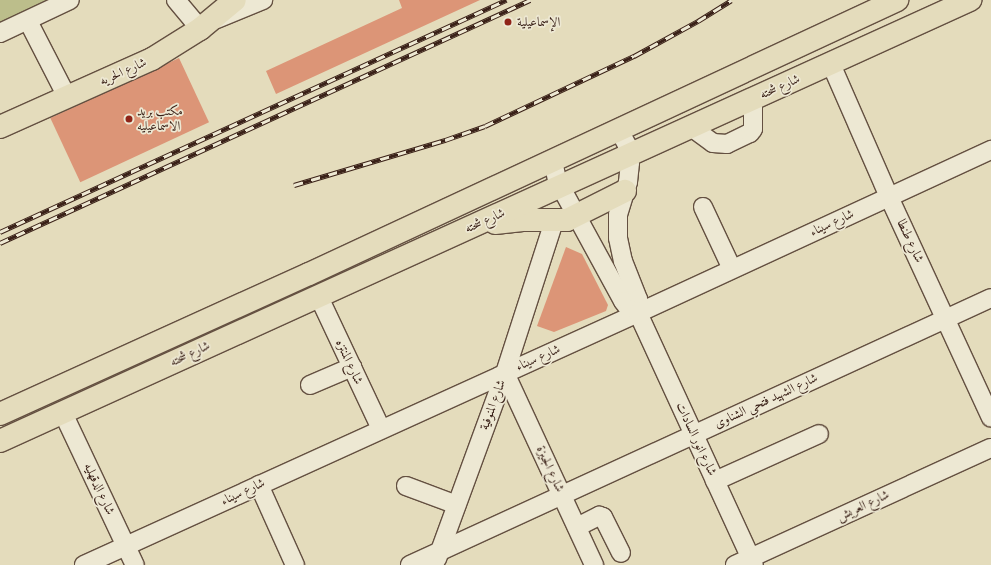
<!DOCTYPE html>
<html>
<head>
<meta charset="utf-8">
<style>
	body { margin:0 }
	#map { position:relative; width:991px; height:565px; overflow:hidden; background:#e4dcbc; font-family:"IM FELL Double Pica",Amiri,serif }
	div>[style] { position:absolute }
	.green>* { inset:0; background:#bcbe8b }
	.building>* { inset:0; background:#dc9577; transform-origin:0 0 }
	.roads { filter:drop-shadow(1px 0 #645041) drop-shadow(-1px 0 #645041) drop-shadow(0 1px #645041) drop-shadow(0 -1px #645041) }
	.minor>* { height:18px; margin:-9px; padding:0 9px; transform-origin:9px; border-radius:9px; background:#ede8d3 }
	.major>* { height:22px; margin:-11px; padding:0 11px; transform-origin:11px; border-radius:11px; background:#e4dcbc }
	.rail>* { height:4.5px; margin-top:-2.25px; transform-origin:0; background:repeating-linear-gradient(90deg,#ede8d3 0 9px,#3a2118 0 18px); box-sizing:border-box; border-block:1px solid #3a2118 }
	.dots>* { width:11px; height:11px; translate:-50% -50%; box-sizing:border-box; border:2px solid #ede8d3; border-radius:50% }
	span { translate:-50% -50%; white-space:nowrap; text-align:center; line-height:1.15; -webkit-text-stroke:3.5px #ede8d3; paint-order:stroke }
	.poi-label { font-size:13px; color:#3a2118 }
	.left { translate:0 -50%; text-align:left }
	.street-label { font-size:13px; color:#3a2118 }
</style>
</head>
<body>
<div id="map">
	<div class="green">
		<div style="clip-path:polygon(0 0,70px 0,0 33px)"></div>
	</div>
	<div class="building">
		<div style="clip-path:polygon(399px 0,480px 0,276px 94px,266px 71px,402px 8px)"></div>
		<div style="left:179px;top:58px;width:71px;height:142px;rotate:65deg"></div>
		<div style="clip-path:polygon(566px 247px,582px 254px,608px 305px,606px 311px,554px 332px,537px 326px)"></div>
	</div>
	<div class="roads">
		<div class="minor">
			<div style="left:176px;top:0;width:38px;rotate:50deg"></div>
			<div style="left:217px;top:19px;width:50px;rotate:-22.4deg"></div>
			<div style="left:28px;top:21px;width:85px;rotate:62.8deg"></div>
			<div style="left:0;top:33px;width:77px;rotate:-25.2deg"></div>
			<div style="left:831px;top:64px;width:145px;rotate:66.4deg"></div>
			<div style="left:889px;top:197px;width:243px;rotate:65.2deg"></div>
			<div style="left:691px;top:127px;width:27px;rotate:36deg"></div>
			<div style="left:713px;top:143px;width:14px;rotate:4deg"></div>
			<div style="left:727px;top:144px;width:25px;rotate:-26deg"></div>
			<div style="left:750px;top:133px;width:5px;rotate:-53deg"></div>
			<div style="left:753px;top:129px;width:31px;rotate:-90deg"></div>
			<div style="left:619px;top:130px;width:17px;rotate:62deg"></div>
			<div style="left:627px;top:145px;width:18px;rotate:81deg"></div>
			<div style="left:630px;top:163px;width:19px;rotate:96deg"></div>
			<div style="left:628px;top:182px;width:34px;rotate:107deg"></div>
			<div style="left:618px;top:215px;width:23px;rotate:90deg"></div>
			<div style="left:618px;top:238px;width:24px;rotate:78deg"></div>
			<div style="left:623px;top:261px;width:41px;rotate:68.5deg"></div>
			<div style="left:638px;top:299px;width:14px;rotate:90deg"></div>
			<div style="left:638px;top:313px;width:277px;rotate:65.3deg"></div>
			<div style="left:553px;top:161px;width:19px;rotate:78deg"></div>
			<div style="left:557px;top:180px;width:138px;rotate:61.4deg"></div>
			<div style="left:623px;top:301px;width:10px;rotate:53deg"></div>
			<div style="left:629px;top:309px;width:10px;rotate:24deg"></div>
			<div style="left:703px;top:207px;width:68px;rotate:64.9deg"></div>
			<div style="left:318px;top:295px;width:148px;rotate:64.8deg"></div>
			<div style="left:505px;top:373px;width:212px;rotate:65.1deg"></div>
			<div style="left:310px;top:385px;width:46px;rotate:-23.2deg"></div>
			<div style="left:63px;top:413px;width:168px;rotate:64.7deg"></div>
			<div style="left:715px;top:481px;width:114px;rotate:-24.3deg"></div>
			<div style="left:259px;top:485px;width:88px;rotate:65.8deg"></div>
			<div style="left:406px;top:486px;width:54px;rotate:20.4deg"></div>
			<div style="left:577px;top:527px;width:25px;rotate:-27deg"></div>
			<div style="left:599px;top:516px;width:4px;rotate:14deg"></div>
			<div style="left:603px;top:517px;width:40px;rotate:63.4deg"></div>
			<div style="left:437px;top:559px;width:198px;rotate:-69.9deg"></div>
			<div style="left:505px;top:373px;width:160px;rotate:-72.1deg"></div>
			<div style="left:84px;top:565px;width:609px;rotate:-24.46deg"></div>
			<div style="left:638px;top:313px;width:389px;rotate:-24.8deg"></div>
			<div style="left:410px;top:565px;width:639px;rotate:-24.68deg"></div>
			<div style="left:735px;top:565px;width:281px;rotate:-24.6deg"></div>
		</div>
		<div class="major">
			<div style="left:0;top:127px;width:167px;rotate:-24.1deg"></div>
			<div style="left:152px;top:59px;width:57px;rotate:-32deg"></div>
			<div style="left:200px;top:29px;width:45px;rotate:-39.6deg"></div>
			<div style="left:495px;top:223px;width:30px;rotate:-6deg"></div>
			<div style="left:525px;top:220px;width:42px"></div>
			<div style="left:567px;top:220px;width:65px;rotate:-26.6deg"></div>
			<div style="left:0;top:414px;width:339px;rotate:-24.4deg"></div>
			<div style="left:309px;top:274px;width:649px;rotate:-24.98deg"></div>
			<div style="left:0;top:441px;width:1066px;rotate:-24.45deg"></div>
		</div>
	</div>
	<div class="rail">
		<div style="left:294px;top:185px;width:158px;rotate:-16.6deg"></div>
		<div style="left:445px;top:140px;width:42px;rotate:-19.3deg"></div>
		<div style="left:485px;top:126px;width:165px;rotate:-25.2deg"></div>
		<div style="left:634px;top:56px;width:73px;rotate:-28.7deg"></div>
		<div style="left:698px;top:21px;width:39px;rotate:-32deg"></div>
		<div style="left:0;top:232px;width:557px;rotate:-24.63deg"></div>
		<div style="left:0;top:243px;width:583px;rotate:-24.63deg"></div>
	</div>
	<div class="dots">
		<div style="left:508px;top:22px;background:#8f2418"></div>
		<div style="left:129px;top:119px;background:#8f2418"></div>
	</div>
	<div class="poi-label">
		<span class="left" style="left:517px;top:22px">الإسماعيلية</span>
		<span class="left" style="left:137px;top:119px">مكتب بريد<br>الاسماعيليه</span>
	</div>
	<div class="street-label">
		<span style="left:123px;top:72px;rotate:-24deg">شارع الحريه</span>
		<span style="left:780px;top:87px;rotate:-24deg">شارع شحته</span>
		<span style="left:485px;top:221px;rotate:-24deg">شارع شحته</span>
		<span style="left:832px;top:223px;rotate:-25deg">شارع سيناء</span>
		<span style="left:910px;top:241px;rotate:65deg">شارع طنطا</span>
		<span style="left:190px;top:354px;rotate:-25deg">شارع شحته</span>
		<span style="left:538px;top:358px;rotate:-24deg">شارع سيناء</span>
		<span style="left:349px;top:362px;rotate:65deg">شارع المنتزه</span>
		<span style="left:766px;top:401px;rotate:-25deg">شارع الشهيد فتحي الشناوى</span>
		<span style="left:493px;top:405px;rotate:-70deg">شارع المنوفية</span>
		<span style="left:696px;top:439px;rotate:65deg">شارع انور السادات</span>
		<span style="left:550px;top:469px;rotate:65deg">شارع الجيزة</span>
		<span style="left:99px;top:489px;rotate:65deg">شارع الدقهليه</span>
		<span style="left:243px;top:492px;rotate:-25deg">شارع سيناء</span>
		<span style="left:863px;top:506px;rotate:-25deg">شارع العريش</span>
	</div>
</div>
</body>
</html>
